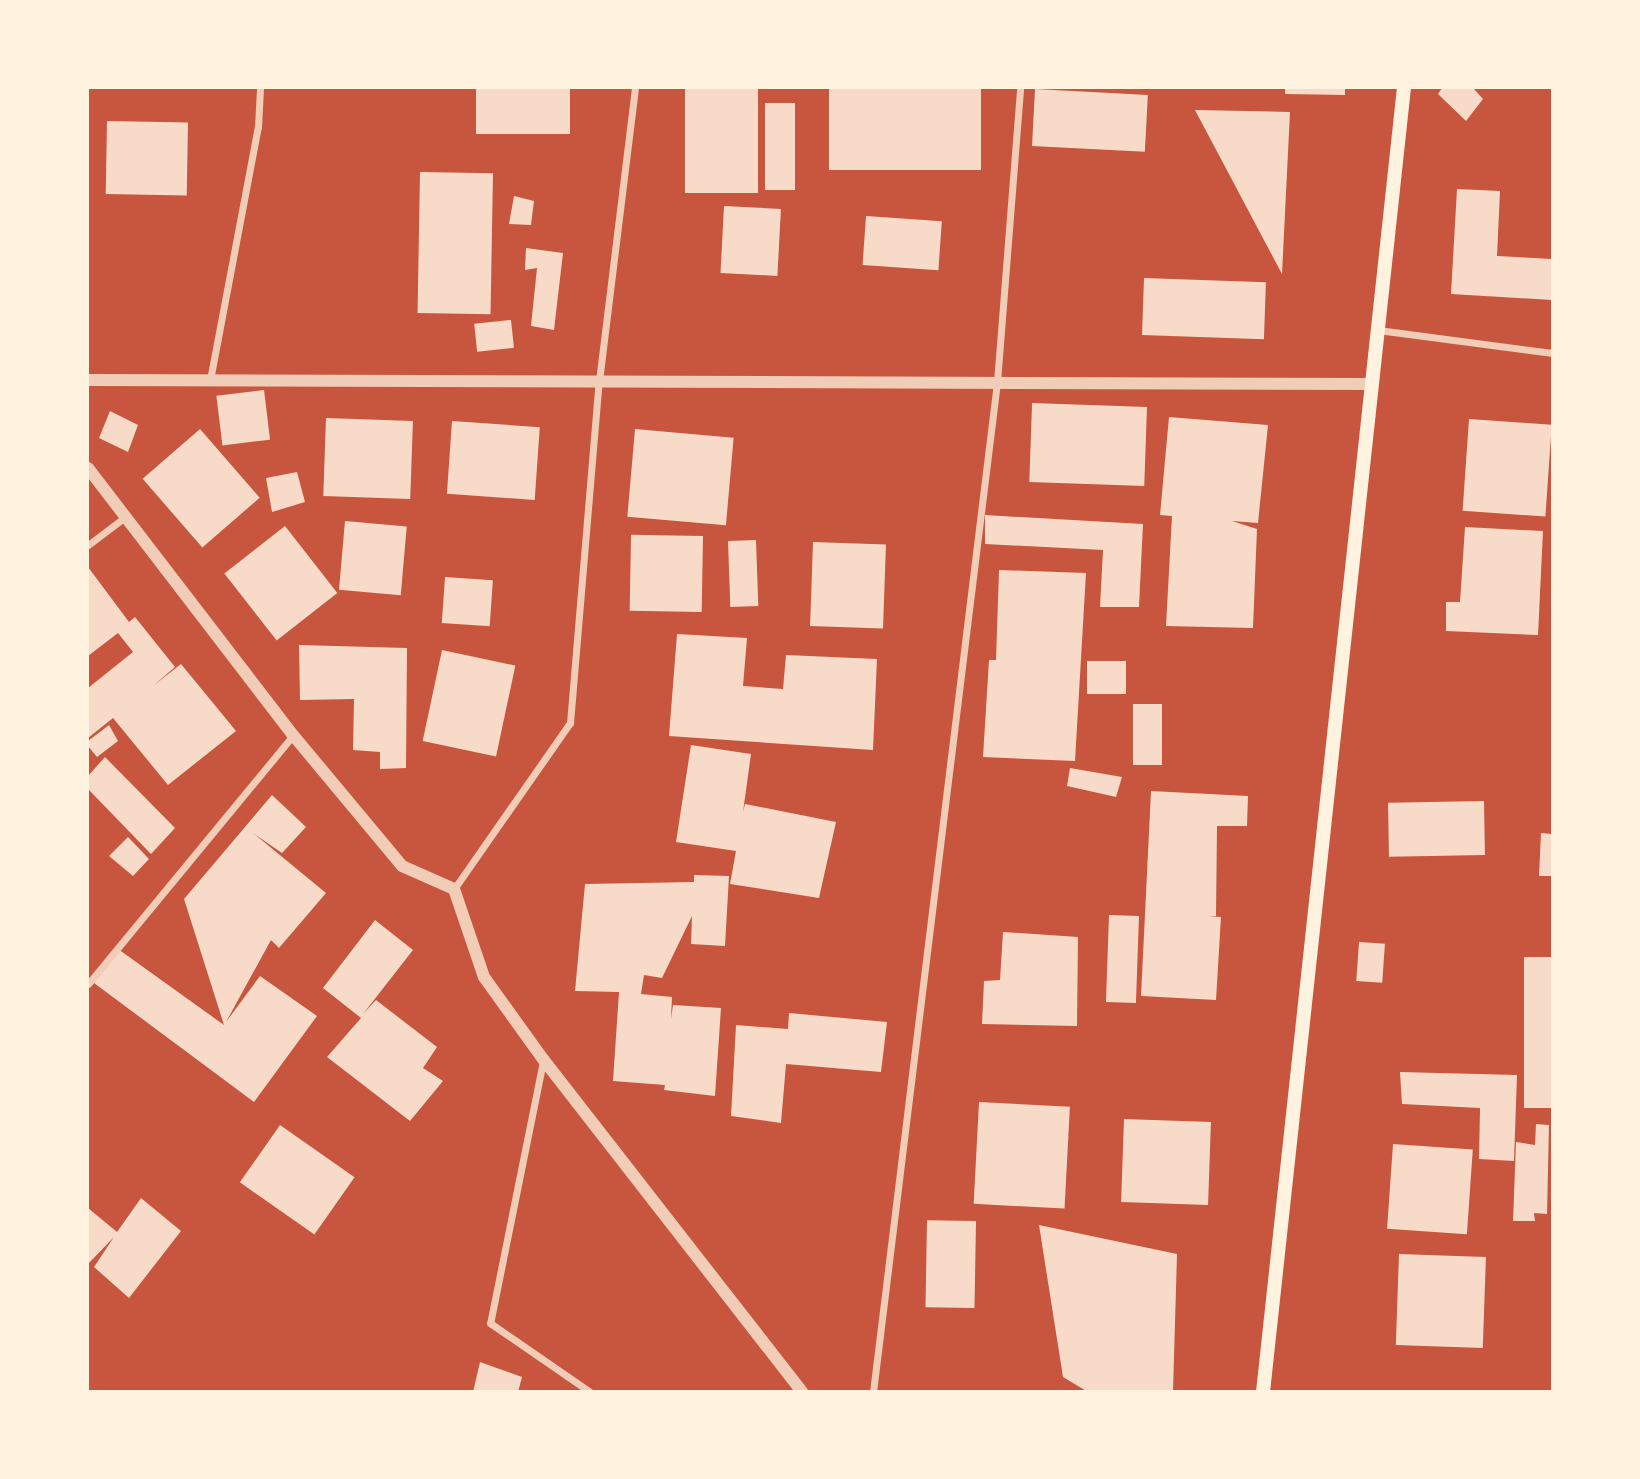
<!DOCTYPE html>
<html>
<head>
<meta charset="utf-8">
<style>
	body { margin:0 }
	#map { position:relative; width:1640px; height:1479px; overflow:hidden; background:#c8553d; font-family:Barlow,sans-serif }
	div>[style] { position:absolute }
	.building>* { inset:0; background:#f7dbc8; transform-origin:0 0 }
	.minor>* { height:7px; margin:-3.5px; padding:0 3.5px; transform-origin:3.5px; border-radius:3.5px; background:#f1ccb7 }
	.tertiary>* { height:12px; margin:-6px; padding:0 6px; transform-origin:6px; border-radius:6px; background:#f1ccb7 }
	.secondary>* { height:14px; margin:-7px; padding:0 7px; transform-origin:7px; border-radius:7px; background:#fff3e0 }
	span { translate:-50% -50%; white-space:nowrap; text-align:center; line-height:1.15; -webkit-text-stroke:6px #fff3e0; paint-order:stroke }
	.frame { position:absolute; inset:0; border:89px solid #fff3e0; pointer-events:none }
</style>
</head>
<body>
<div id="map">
	<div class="building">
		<div style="left:476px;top:88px;width:94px;height:46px"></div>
		<div style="left:685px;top:88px;width:73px;height:105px"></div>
		<div style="left:829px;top:88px;width:152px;height:82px"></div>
		<div style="clip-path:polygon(1285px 88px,1345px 88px,1345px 95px,1285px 94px)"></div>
		<div style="clip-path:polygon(1442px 88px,1473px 88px,1483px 99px,1466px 121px,1438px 94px)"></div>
		<div style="left:1035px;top:89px;width:113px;height:57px;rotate:3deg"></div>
		<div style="left:765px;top:103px;width:30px;height:87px"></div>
		<div style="clip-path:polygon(1195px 110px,1290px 112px,1282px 274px)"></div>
		<div style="left:107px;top:121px;width:81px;height:73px;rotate:1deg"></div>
		<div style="left:420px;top:172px;width:73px;height:141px;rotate:1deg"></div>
		<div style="clip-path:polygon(1457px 189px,1500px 191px,1497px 256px,1552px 259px,1552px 300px,1451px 294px)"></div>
		<div style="clip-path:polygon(514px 196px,534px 201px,531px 225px,509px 224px)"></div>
		<div style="left:724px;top:206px;width:57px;height:67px;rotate:3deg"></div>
		<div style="left:866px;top:216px;width:76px;height:49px;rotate:4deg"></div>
		<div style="clip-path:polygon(526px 248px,563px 253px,554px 330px,531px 326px,537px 268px,525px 270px)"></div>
		<div style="left:1144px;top:278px;width:122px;height:57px;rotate:2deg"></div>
		<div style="left:511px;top:320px;width:28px;height:37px;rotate:84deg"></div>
		<div style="left:264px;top:390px;width:50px;height:48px;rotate:83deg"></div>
		<div style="left:1147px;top:407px;width:79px;height:115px;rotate:92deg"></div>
		<div style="clip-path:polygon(110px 411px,138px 425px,128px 452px,99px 438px)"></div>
		<div style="clip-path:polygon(1169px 417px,1268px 425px,1258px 523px,1232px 521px,1257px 529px,1253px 628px,1166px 626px,1172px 516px,1160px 515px)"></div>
		<div style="left:326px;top:418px;width:87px;height:78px;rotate:2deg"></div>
		<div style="left:1469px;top:419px;width:83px;height:92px;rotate:4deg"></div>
		<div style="left:452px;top:421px;width:88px;height:73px;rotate:4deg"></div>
		<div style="left:200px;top:429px;width:91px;height:76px;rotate:49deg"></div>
		<div style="left:635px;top:429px;width:99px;height:88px;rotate:5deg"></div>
		<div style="clip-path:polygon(297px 472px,305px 502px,272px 512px,266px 478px)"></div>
		<div style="clip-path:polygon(985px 515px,1143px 524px,1139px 607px,1100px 607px,1103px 550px,985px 544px)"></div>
		<div style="left:345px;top:521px;width:62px;height:69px;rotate:5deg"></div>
		<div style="left:285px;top:526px;width:85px;height:77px;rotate:52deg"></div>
		<div style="clip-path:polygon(1465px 527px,1543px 531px,1538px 635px,1446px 631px,1446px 602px,1460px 602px)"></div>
		<div style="left:703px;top:536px;width:76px;height:72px;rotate:91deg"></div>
		<div style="left:756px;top:540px;width:66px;height:28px;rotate:88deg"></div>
		<div style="left:813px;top:542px;width:73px;height:84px;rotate:2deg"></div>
		<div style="clip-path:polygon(88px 567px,129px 622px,135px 617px,175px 667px,153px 686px,181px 664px,236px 731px,168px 785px,113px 718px,88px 738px,88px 688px,133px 652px,118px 633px,88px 656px)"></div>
		<div style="clip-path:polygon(999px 570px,1086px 573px,1075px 761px,983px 757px,989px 660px,996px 660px)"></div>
		<div style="left:445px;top:577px;width:48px;height:46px;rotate:4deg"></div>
		<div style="clip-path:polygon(677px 634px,747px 638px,743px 686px,783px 689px,786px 655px,877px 659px,873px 750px,669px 736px)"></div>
		<div style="clip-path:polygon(299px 645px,407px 648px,406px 768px,380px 769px,380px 752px,353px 750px,354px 699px,300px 700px)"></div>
		<div style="left:442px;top:650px;width:75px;height:93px;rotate:12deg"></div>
		<div style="left:1087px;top:661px;width:39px;height:33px"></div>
		<div style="left:1133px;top:704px;width:29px;height:61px"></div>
		<div style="clip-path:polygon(109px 725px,118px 741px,97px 757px,88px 746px,88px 741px)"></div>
		<div style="clip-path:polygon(691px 745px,751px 754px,743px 812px,745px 804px,836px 822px,819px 898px,730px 884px,736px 851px,676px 842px)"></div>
		<div style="clip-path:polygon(105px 757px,175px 828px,151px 854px,88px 789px,88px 776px)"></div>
		<div style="clip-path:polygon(1070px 768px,1122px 777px,1116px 797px,1067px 786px)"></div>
		<div style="clip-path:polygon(1151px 791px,1248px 796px,1247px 826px,1217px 826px,1216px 916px,1208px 916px,1221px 917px,1216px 1000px,1141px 996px)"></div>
		<div style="clip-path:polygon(272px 795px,306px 827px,282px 853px,253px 833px,326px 893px,279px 948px,271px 940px,226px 1022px,260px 976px,317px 1016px,254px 1102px,94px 983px,118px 949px,224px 1025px,184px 899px)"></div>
		<div style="left:1484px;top:801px;width:54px;height:96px;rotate:89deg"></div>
		<div style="clip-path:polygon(1541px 833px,1552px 834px,1552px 876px,1539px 876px)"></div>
		<div style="clip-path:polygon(128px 837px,149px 859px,133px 876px,109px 856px)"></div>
		<div style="clip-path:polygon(694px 875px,729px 876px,725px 946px,691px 944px,692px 916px,662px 978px,644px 975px,641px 994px,672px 997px,671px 1019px,673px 1005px,721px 1008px,715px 1096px,664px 1090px,665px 1085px,613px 1081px,619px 992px,575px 991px,585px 884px,694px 882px)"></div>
		<div style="left:1109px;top:915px;width:30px;height:87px;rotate:2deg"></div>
		<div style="clip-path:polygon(375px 920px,413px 950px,363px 1014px,376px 1000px,437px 1047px,423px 1068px,443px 1081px,410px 1121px,327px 1057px,361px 1018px,323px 988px)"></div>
		<div style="clip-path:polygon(1003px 932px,1078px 937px,1077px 1026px,982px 1024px,984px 981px,1000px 980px)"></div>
		<div style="left:1359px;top:942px;width:26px;height:39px;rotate:4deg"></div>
		<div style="left:1524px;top:957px;width:28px;height:151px"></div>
		<div style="clip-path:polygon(789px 1013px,887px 1022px,881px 1072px,786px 1064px,781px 1123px,731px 1116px,736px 1025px,788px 1029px)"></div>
		<div style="clip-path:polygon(1400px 1072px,1517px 1075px,1514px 1161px,1479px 1159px,1480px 1108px,1402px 1104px)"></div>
		<div style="left:979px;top:1102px;width:91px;height:102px;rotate:3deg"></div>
		<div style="left:1124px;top:1119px;width:87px;height:83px;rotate:2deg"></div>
		<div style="clip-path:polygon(1536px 1124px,1549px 1125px,1547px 1214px,1534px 1213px,1535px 1221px,1513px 1221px,1516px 1142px,1535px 1145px)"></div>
		<div style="left:280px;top:1125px;width:91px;height:70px;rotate:35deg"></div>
		<div style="left:1393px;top:1144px;width:80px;height:85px;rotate:4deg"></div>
		<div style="clip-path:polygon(141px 1198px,181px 1231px,129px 1298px,94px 1267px,114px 1237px,88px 1264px,88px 1208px,117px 1232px)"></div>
		<div style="left:976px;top:1221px;width:87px;height:49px;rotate:91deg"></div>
		<div style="clip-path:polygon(1039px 1225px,1177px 1254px,1173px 1392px,1088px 1392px,1063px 1377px)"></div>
		<div style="left:1399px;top:1254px;width:87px;height:91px;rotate:2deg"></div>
		<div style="clip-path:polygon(480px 1362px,522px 1377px,518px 1392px,473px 1392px)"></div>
	</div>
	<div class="minor">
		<div style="left:1378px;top:330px;width:176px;rotate:7.5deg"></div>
		<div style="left:210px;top:380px;width:258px;rotate:-79.3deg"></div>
		<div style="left:258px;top:127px;width:39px;rotate:-87deg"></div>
		<div style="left:88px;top:545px;width:46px;rotate:-37.1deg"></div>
		<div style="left:454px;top:889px;width:203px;rotate:-55.1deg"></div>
		<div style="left:570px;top:723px;width:343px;rotate:-85.2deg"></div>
		<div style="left:599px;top:381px;width:295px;rotate:-83deg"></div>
		<div style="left:88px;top:984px;width:323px;rotate:-50.5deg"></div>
		<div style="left:543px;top:1061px;width:267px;rotate:101.4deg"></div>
		<div style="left:490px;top:1323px;width:121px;rotate:34.6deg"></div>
		<div style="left:873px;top:1392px;width:1018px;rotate:-83deg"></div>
		<div style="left:997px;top:382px;width:295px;rotate:-85.5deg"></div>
	</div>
	<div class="tertiary">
		<div style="left:88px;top:380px;width:1284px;rotate:0.18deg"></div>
		<div style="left:88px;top:468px;width:337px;rotate:52.5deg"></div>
		<div style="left:293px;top:735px;width:170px;rotate:50.2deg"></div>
		<div style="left:402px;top:866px;width:57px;rotate:23.9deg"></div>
		<div style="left:454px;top:889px;width:93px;rotate:71.2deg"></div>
		<div style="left:484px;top:977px;width:101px;rotate:54.3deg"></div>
		<div style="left:543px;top:1059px;width:422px;rotate:52.1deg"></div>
	</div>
	<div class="secondary">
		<div style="left:1263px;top:1392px;width:1312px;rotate:-83.83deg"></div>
	</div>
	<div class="frame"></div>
</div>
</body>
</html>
